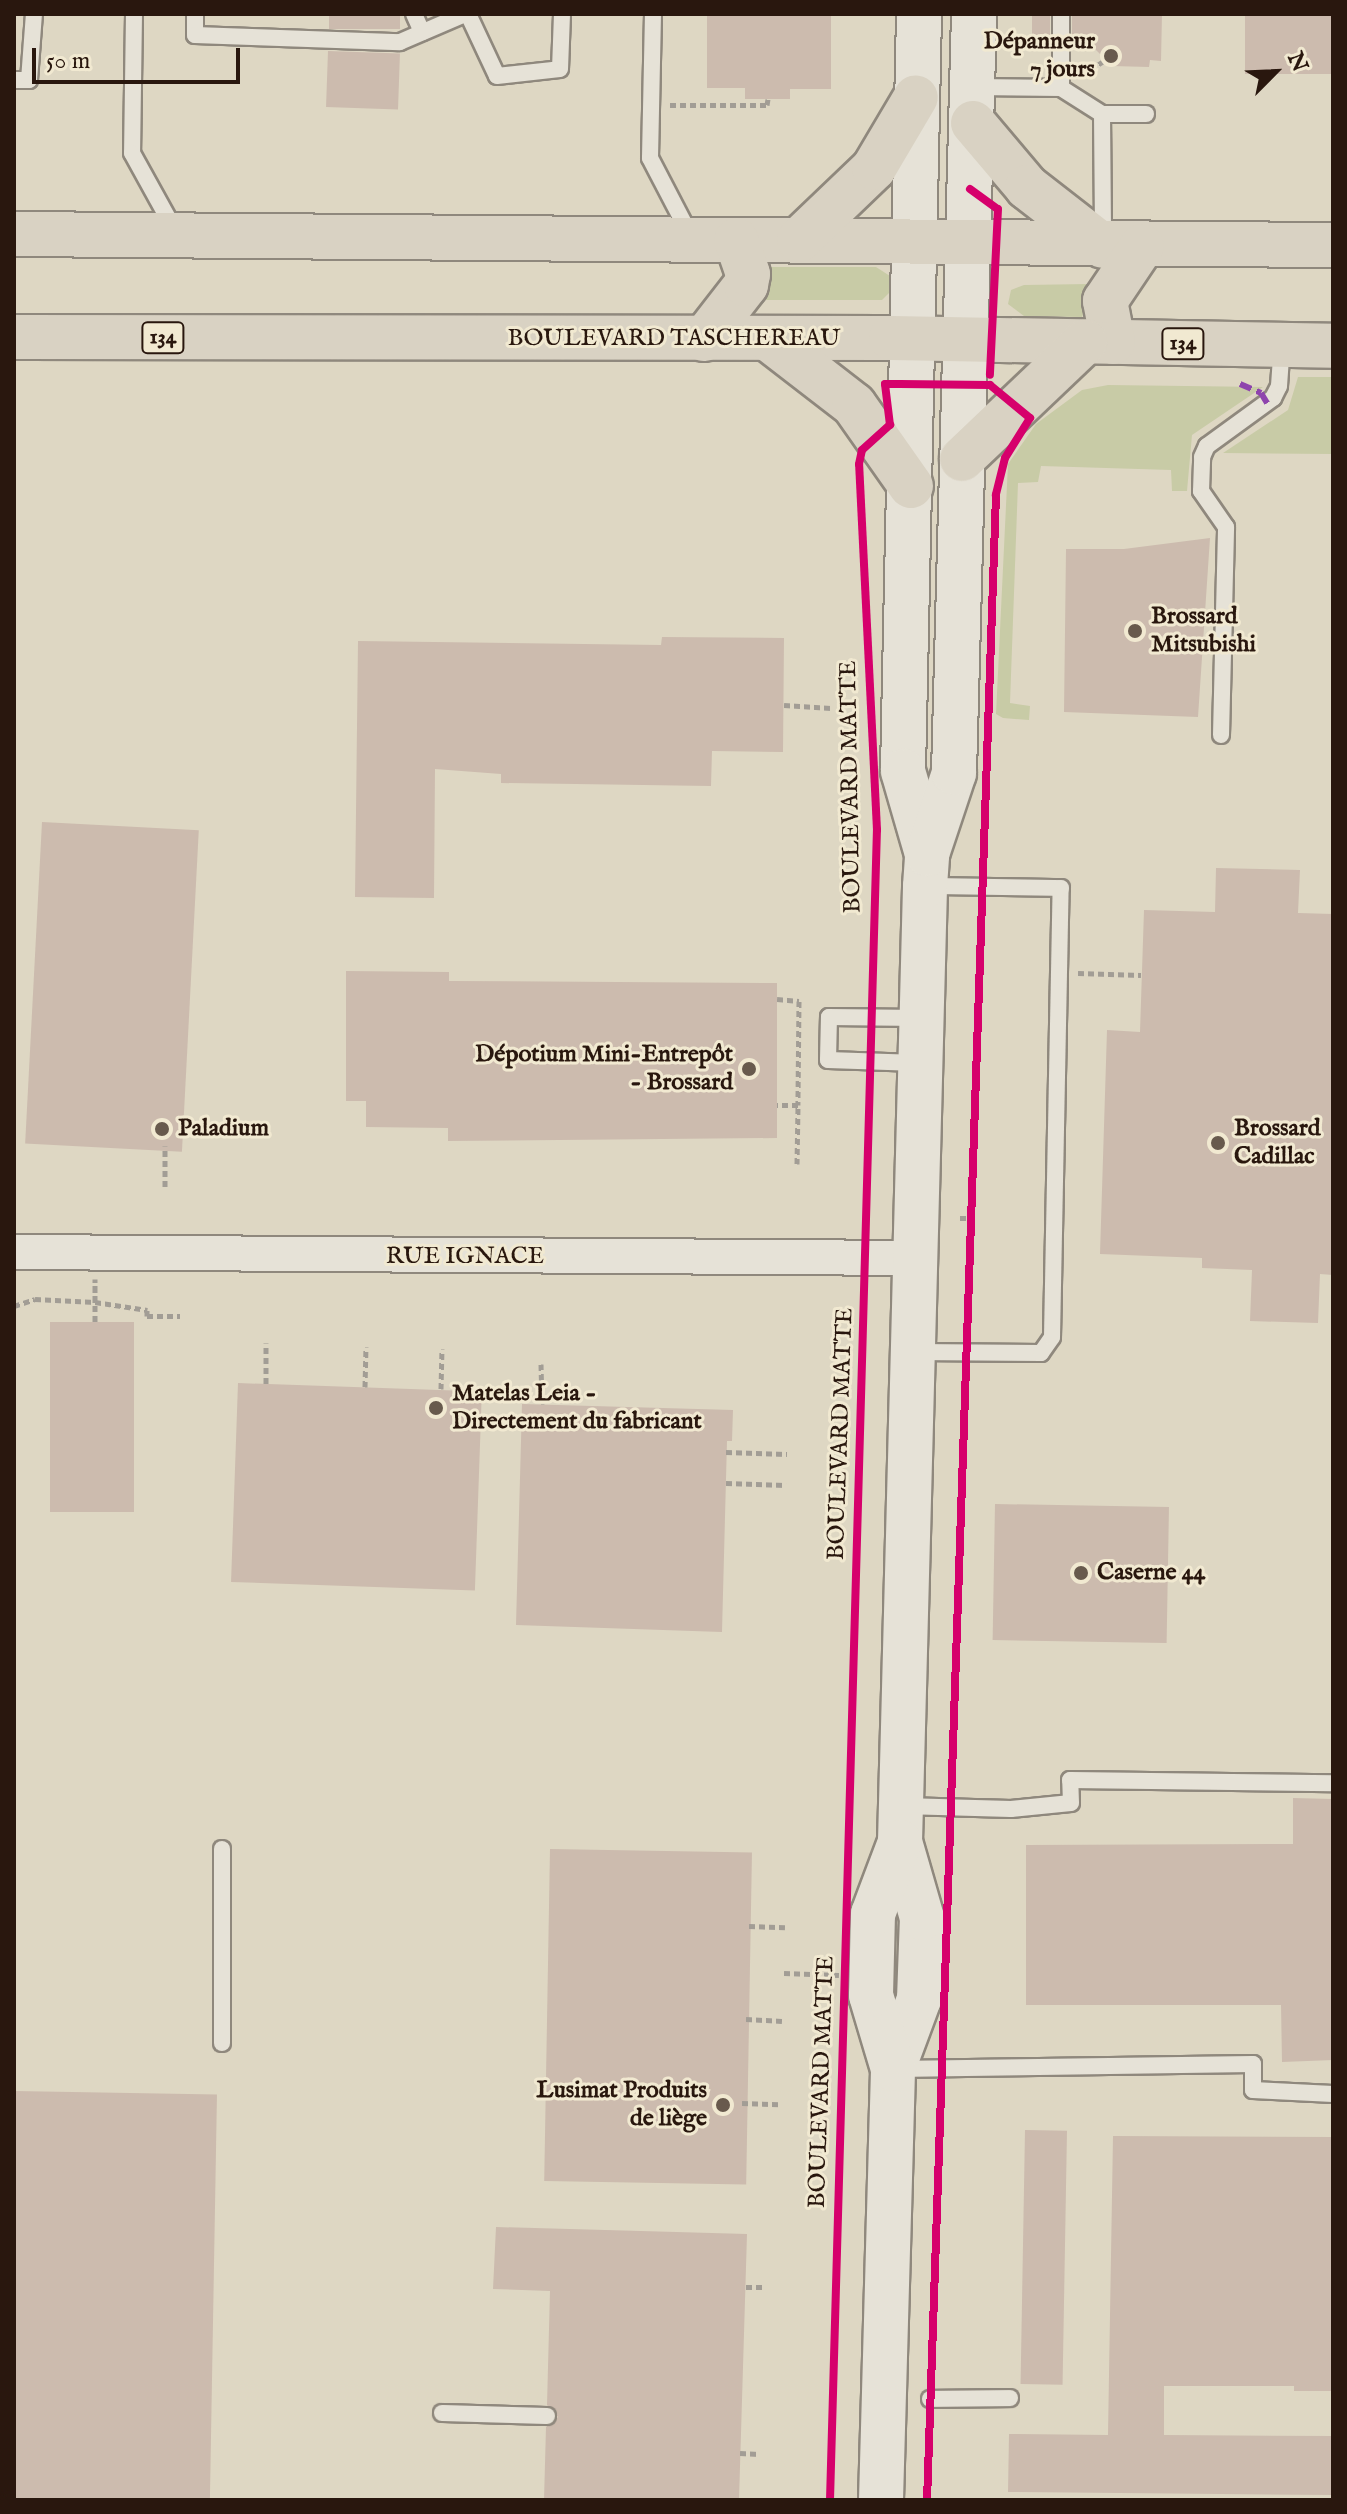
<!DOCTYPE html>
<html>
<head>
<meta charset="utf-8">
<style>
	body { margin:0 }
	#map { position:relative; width:1347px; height:2514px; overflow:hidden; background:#ded7c3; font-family:"IM FELL English",serif }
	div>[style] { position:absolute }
	.green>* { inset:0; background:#c8cba6 }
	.building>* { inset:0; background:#ccbbae; transform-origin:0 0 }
	.path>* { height:5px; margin-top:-2.5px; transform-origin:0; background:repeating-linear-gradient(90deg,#a29d95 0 6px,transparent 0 10px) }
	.roads { filter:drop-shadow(2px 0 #8f887d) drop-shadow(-2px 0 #8f887d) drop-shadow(0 2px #8f887d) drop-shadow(0 -2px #8f887d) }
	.service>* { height:16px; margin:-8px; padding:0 8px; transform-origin:8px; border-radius:8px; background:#e6e2d7 }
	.minor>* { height:34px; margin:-17px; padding:0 17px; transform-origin:17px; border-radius:17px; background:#e6e2d7 }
	.secondary>* { height:44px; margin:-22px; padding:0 22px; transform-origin:22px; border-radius:22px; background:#e6e2d7 }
	.primary>* { height:44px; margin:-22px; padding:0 22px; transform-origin:22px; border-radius:22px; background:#d9d2c3 }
	.quiet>* { height:6px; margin-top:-3px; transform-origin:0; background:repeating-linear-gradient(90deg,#8e44ad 0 12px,transparent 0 18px) }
	.cycleway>* { height:8px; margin:-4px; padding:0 4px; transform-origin:4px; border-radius:4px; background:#d6006c }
	.dots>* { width:22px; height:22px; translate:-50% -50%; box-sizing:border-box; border:4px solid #f1e9d1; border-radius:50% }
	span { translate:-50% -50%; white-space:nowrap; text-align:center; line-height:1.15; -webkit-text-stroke:6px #f1e9d1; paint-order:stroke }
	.shield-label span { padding:2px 6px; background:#f1e9d1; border:2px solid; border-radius:6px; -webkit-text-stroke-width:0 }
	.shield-label { font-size:22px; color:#29170e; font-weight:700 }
	.poi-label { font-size:24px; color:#29170e; font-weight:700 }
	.right { translate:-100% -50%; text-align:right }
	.left { translate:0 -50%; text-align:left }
	.street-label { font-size:24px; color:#29170e }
	.frame { position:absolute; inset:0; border:16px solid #29170e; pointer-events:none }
	.north { position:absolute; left:1235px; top:32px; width:80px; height:80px; -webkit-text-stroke:6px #f1e9d1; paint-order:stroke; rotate:66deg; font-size:22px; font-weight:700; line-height:32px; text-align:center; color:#29170e }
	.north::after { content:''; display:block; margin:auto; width:28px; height:36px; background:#29170e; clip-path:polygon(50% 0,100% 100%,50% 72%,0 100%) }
	.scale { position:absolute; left:32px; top:48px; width:208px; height:36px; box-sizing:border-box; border:4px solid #29170e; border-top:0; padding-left:10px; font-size:24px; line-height:28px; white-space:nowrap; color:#29170e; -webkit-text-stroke:6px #f1e9d1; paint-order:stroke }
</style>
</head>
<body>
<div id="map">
	<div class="green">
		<div style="clip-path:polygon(770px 267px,876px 267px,890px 276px,891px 291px,882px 300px,761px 300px)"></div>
		<div style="clip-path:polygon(1024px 285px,1089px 284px,1093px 286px,1082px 317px,1024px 316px,1008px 304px,1011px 290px)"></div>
		<div style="clip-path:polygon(1298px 377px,1333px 377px,1333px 454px,1223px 453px,1288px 410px)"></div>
		<div style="clip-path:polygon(1108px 385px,1263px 387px,1192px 435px,1187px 491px,1172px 491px,1171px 470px,1041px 466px,1038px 482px,1018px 483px,1010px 703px,1030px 706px,1029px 720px,1003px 718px,996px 714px,1008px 464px,1036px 424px,1082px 390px)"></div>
	</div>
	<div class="building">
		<div style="left:329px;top:14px;width:71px;height:15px"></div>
		<div style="clip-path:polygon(707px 14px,831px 14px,831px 89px,790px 89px,790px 99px,745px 99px,745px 88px,707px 88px)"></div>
		<div style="left:1032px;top:14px;width:18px;height:21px"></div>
		<div style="clip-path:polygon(1072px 14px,1162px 14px,1161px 61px,1150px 60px,1149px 67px,1112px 66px,1094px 48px,1094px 36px,1072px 36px)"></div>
		<div style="left:1245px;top:14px;width:88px;height:60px"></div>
		<div style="left:328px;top:51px;width:72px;height:56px;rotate:2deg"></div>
		<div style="clip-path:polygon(1210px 538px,1198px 717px,1064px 712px,1066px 549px,1124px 549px)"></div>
		<div style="clip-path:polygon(662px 637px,784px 638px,783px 752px,712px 751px,711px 786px,501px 783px,501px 774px,435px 769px,434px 898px,355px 897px,358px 641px,661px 645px)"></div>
		<div style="left:42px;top:822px;width:157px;height:322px;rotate:3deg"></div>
		<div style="clip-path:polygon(1216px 868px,1300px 870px,1298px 913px,1333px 914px,1333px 1275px,1320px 1274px,1318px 1323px,1250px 1321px,1252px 1270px,1202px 1268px,1202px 1258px,1100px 1254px,1107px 1030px,1140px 1032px,1144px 910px,1215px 912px)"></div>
		<div style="clip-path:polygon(346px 971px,449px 972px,449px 981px,777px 983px,777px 1138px,448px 1141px,448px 1128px,366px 1127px,366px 1101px,346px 1101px)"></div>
		<div style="left:50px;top:1322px;width:84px;height:190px"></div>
		<div style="left:238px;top:1383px;width:244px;height:199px;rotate:2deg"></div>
		<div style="clip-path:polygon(522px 1404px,733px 1410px,732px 1441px,727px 1441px,722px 1632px,516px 1625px)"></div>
		<div style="left:995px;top:1504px;width:174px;height:136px;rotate:1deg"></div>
		<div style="clip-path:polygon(1293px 1798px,1333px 1799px,1333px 2060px,1282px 2062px,1281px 2005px,1026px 2005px,1026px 1845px,1293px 1844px)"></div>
		<div style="left:550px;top:1849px;width:202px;height:332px;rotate:1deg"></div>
		<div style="left:14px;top:2091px;width:203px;height:409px;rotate:1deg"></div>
		<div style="left:1025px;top:2130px;width:42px;height:254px;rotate:1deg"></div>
		<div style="clip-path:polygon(1113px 2136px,1333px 2137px,1333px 2391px,1294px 2391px,1294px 2386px,1164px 2386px,1164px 2435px,1333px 2436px,1333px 2495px,1008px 2492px,1009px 2434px,1108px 2435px)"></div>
		<div style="clip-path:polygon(496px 2227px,747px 2234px,739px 2500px,544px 2500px,546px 2427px,558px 2417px,547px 2405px,550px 2291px,493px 2289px)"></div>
	</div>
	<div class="path">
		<div style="left:1082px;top:75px;width:27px;rotate:-33deg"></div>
		<div style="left:670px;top:105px;width:97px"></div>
		<div style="left:767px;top:105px;width:6px;rotate:-81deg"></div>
		<div style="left:784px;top:705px;width:47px;rotate:3.7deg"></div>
		<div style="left:1078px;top:973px;width:63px;rotate:1.8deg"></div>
		<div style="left:777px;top:999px;width:22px;rotate:5deg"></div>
		<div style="left:799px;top:1001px;width:104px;rotate:90.6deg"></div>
		<div style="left:798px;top:1105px;width:21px;rotate:180deg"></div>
		<div style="left:797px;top:1164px;width:59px;rotate:-89deg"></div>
		<div style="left:165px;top:1187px;width:41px;rotate:-90deg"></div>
		<div style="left:960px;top:1218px;width:14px"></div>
		<div style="left:14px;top:1306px;width:22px;rotate:-18deg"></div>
		<div style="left:35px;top:1299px;width:60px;rotate:2.9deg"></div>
		<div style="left:95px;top:1302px;width:53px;rotate:8.7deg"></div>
		<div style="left:147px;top:1310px;width:6px;rotate:90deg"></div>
		<div style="left:147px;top:1316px;width:33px"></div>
		<div style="left:95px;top:1322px;width:43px;rotate:-90deg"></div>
		<div style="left:541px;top:1364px;width:40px;rotate:88.6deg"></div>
		<div style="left:266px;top:1384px;width:41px;rotate:-90deg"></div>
		<div style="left:365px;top:1387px;width:40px;rotate:-88.6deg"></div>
		<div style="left:441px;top:1389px;width:40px;rotate:-88.6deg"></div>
		<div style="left:726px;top:1452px;width:61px;rotate:1.9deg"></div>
		<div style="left:726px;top:1483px;width:60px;rotate:1.9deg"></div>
		<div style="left:749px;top:1926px;width:36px;rotate:2deg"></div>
		<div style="left:784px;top:1973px;width:55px;rotate:2.1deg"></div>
		<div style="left:746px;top:2019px;width:36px;rotate:3deg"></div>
		<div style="left:742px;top:2103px;width:38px;rotate:2deg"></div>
		<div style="left:746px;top:2287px;width:17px"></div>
		<div style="left:740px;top:2453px;width:19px;rotate:3deg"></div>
	</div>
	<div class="roads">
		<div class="service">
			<div style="left:134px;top:14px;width:139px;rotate:90.8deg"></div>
			<div style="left:132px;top:153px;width:89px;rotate:61.1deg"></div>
			<div style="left:195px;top:14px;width:21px;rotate:90deg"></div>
			<div style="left:195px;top:35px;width:205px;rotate:2deg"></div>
			<div style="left:400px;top:42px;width:71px;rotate:-23.3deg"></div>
			<div style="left:414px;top:14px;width:20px;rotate:66deg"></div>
			<div style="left:468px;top:14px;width:68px;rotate:64.9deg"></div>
			<div style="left:497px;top:76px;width:63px;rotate:-6.3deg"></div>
			<div style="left:560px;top:69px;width:55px;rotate:-87.9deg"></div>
			<div style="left:653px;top:14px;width:144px;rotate:91.2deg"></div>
			<div style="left:650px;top:158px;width:87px;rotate:62.5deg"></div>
			<div style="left:1061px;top:14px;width:74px;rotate:90deg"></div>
			<div style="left:14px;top:80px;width:15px"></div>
			<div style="left:29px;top:80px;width:66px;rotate:-85.7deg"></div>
			<div style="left:975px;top:87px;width:86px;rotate:0.7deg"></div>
			<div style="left:1061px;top:88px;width:49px;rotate:32.4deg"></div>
			<div style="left:1102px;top:114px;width:126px;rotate:89.5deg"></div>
			<div style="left:1102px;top:114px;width:44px"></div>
			<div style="left:1221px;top:735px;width:208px;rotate:-88.6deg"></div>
			<div style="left:1226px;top:527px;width:44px;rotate:-124.8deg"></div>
			<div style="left:1201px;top:491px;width:34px;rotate:-88deg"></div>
			<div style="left:1202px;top:457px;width:12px;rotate:-66deg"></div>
			<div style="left:1207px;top:446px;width:82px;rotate:-36deg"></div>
			<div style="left:1273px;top:398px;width:13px;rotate:-63deg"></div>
			<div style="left:1279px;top:386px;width:39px;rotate:-86deg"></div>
			<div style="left:918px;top:1063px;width:90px;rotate:-178.1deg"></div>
			<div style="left:828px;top:1060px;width:43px;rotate:-88.7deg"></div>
			<div style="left:829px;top:1017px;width:92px;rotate:0.6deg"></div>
			<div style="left:915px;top:1352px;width:126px;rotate:0.5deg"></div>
			<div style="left:1041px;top:1353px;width:19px;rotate:-55deg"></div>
			<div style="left:1052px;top:1337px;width:449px;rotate:-88.9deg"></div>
			<div style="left:1061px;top:888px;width:134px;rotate:-179.1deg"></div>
			<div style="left:903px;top:1806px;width:108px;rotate:1.6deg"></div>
			<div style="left:1011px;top:1809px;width:60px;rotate:-5.7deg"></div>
			<div style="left:1071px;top:1803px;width:23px;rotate:-92deg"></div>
			<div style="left:1070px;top:1780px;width:263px;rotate:0.7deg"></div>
			<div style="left:222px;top:2043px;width:194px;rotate:-90deg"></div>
			<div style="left:895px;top:2069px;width:358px;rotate:-0.8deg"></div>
			<div style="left:1253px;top:2064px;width:26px;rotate:90deg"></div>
			<div style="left:1253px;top:2090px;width:80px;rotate:2.9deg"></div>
			<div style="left:930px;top:2399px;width:80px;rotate:-0.7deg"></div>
			<div style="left:442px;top:2413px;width:105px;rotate:1.6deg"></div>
		</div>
		<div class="minor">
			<div style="left:14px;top:1252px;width:902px;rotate:0.38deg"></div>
		</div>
		<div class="secondary">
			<div style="left:919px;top:14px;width:757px;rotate:91.21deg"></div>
			<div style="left:903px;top:771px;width:86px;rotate:73.9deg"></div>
			<div style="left:893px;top:2069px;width:75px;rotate:-69.6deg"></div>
			<div style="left:919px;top:1999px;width:81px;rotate:-87.9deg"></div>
			<div style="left:922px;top:1918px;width:79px;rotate:-106.1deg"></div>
			<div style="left:900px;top:1842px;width:956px;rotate:-88.5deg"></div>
			<div style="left:925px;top:886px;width:32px;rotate:-86deg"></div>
			<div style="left:927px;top:854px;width:85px;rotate:-71.6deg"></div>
			<div style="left:954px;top:773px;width:759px;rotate:-88.49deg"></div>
			<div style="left:881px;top:2500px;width:431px;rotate:-88.4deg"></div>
			<div style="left:893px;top:2069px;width:77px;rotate:-106.6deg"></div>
			<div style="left:871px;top:1995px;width:81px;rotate:-88.6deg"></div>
			<div style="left:873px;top:1914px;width:77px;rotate:-69.4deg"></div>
		</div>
		<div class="primary">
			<div style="left:973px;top:123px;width:84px;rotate:49.8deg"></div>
			<div style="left:1027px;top:187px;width:96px;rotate:37.8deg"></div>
			<div style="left:14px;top:234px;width:1319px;rotate:0.48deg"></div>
			<div style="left:799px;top:240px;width:104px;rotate:-43.8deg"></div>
			<div style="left:874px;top:168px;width:82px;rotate:-59.4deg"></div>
			<div style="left:14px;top:337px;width:877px;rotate:0.07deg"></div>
			<div style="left:891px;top:338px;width:442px;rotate:1deg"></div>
			<div style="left:704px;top:339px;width:68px;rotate:-52.1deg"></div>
			<div style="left:746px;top:285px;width:11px;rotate:-80deg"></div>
			<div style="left:748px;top:274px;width:36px;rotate:-109deg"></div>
			<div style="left:770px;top:340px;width:106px;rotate:37.7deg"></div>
			<div style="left:854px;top:405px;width:99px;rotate:54.9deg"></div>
			<div style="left:1113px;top:342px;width:42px;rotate:-101deg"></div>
			<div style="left:1105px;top:301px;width:66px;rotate:-56.1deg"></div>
			<div style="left:962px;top:459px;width:170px;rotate:-43.6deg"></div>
		</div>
	</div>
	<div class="quiet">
		<div style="left:1240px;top:384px;width:23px;rotate:23deg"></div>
		<div style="left:1261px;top:393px;width:12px;rotate:59deg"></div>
	</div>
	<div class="cycleway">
		<div style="left:970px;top:189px;width:34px;rotate:36deg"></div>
		<div style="left:998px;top:209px;width:166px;rotate:92.8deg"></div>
		<div style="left:830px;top:2500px;width:1671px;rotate:-88.39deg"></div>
		<div style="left:877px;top:830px;width:366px;rotate:-92.8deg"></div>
		<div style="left:859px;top:464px;width:14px;rotate:-78deg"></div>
		<div style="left:862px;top:450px;width:38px;rotate:-42deg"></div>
		<div style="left:890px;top:425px;width:41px;rotate:-97deg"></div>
		<div style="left:885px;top:384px;width:15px"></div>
		<div style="left:900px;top:384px;width:90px;rotate:0.6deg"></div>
		<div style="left:990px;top:385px;width:52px;rotate:39.5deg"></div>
		<div style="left:1030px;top:418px;width:47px;rotate:122deg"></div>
		<div style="left:1005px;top:458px;width:38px;rotate:104deg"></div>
		<div style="left:996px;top:495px;width:2006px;rotate:91.97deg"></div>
	</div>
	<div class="dots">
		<div style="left:1111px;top:56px;background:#685a4d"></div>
		<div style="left:1135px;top:631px;background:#685a4d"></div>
		<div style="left:749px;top:1069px;background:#685a4d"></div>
		<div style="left:162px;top:1129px;background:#685a4d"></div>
		<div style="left:1218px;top:1143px;background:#685a4d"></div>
		<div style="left:436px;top:1408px;background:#685a4d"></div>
		<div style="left:1081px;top:1573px;background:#685a4d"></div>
		<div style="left:723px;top:2105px;background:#685a4d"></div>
	</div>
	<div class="shield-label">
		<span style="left:163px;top:338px">134</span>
		<span style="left:1183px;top:344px">134</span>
	</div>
	<div class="poi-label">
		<span class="right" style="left:1095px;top:56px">Dépanneur<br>7 jours</span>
		<span class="left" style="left:1151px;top:631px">Brossard<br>Mitsubishi</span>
		<span class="right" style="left:733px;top:1069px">Dépotium Mini-Entrepôt<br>- Brossard</span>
		<span class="left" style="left:178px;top:1129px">Paladium</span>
		<span class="left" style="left:1234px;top:1143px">Brossard<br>Cadillac</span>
		<span class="left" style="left:452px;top:1408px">Matelas Leia -<br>Directement du fabricant</span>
		<span class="left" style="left:1097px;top:1573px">Caserne 44</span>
		<span class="right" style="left:707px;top:2105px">Lusimat Produits<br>de liège</span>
	</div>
	<div class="street-label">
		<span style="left:674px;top:339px">BOULEVARD TASCHEREAU</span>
		<span style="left:851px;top:787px;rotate:-91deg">BOULEVARD MATTE</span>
		<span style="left:465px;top:1257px">RUE IGNACE</span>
		<span style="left:841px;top:1434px;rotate:-88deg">BOULEVARD MATTE</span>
		<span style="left:822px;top:2082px;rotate:-88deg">BOULEVARD MATTE</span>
	</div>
	<div class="frame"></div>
	<div class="north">N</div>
	<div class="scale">50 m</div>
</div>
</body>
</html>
